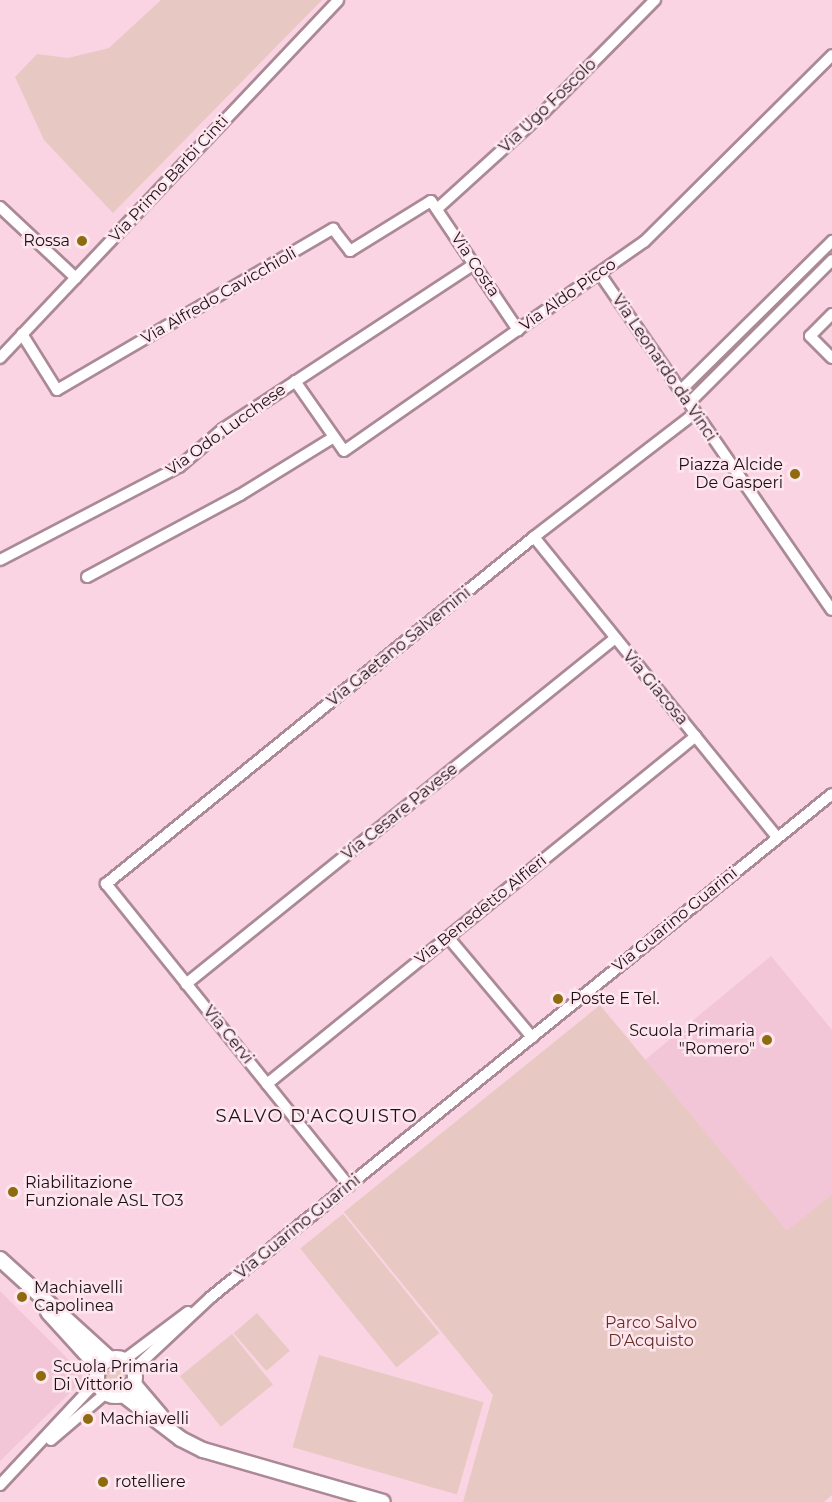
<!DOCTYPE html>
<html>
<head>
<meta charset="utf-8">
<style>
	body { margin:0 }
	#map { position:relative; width:832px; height:1502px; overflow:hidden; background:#fad4e3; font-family:Montserrat,sans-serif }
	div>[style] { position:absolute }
	.built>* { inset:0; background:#f2c5d7 }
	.green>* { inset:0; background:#e8c8c2; transform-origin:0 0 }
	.round { border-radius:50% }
	.roads { filter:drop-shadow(2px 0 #ab8996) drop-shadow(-2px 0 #ab8996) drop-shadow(0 2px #ab8996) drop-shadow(0 -2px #ab8996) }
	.minor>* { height:10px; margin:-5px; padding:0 5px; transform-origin:5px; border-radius:5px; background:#fff }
	.tertiary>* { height:14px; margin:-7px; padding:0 7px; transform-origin:7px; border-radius:7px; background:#fff }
	.tertiary>.ring { margin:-7px; padding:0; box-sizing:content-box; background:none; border:14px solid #fff; border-radius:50% }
	.dots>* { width:16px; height:16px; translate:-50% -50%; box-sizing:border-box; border:3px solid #fee6ef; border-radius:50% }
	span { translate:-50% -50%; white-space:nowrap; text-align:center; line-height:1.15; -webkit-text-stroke:5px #fee6ef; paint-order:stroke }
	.street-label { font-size:16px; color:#1b0f14 }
	.poi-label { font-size:16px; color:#1b0f14 }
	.right { translate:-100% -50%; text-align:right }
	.left { translate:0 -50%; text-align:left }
	.park-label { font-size:16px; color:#672e26 }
	.neighbourhood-label { font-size:18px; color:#1b0f14; letter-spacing:1.5px }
</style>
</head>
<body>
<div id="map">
	<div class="built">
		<div style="clip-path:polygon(771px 956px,832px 1030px,832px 1194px,787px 1232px,645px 1060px)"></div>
		<div style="clip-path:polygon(0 1291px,82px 1373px,83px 1380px,0 1461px)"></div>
	</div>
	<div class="green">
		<div style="clip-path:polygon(161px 0,322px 0,113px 213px,44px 140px,15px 77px,37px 54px,68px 58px,109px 48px)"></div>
		<div style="clip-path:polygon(600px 1005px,787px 1231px,832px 1194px,832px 1495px,824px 1502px,463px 1502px,493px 1395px,344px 1212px)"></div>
		<div style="left:343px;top:1214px;width:153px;height:55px;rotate:51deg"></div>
		<div style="left:257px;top:1313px;width:50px;height:31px;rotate:49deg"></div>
		<div style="left:232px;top:1334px;width:65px;height:67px;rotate:51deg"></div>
		<div style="left:319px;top:1355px;width:171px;height:96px;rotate:16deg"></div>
		<div class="round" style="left:104px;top:1365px;width:24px;height:24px"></div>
	</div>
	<div class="roads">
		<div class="minor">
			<div style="left:0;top:207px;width:104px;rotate:43.1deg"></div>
			<div style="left:437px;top:209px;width:144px;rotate:-42.2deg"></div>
			<div style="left:544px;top:112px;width:158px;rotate:-45.3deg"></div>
			<div style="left:600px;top:274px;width:408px;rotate:55.4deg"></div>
			<div style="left:832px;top:314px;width:31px;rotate:135deg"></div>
			<div style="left:810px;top:336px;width:31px;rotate:45deg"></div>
			<div style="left:22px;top:334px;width:66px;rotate:58deg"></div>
			<div style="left:57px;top:390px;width:320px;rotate:-30.3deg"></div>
			<div style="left:333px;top:229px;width:28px;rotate:52deg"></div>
			<div style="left:350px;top:251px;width:95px;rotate:-31.7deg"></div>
			<div style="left:431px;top:201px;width:156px;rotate:56deg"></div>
			<div style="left:0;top:358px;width:492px;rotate:-46.6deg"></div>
			<div style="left:295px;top:381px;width:85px;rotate:55deg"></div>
			<div style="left:344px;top:451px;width:366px;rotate:-34.9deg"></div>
			<div style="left:644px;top:242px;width:265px;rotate:-44.8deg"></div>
			<div style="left:680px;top:391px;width:214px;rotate:-44.6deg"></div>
			<div style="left:689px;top:403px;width:202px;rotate:-45deg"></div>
			<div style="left:534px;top:537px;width:386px;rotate:51deg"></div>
			<div style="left:0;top:560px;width:202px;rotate:-27.5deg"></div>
			<div style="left:179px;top:467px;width:58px;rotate:-40.8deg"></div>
			<div style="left:223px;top:429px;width:299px;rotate:-33.3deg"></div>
			<div style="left:87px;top:577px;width:174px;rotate:-28.2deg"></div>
			<div style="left:240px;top:495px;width:110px;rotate:-31.7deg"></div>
			<div style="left:448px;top:937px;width:131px;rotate:50deg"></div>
			<div style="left:186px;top:984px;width:550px;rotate:-38.87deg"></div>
			<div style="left:267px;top:1084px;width:552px;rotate:-39.05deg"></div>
			<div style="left:349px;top:1186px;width:388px;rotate:-128.8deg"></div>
			<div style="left:106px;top:884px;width:551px;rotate:-39.03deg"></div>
			<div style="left:534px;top:537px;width:203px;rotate:-37.6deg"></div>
			<div style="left:124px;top:1360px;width:80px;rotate:-36.9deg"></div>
			<div style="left:133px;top:1370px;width:107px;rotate:-43.1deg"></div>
			<div style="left:211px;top:1297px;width:799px;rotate:-39.01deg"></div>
			<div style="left:51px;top:1440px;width:72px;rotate:-40.5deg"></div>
			<div style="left:0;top:1485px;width:142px;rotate:-47deg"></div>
		</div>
		<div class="tertiary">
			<div style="left:0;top:1259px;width:149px;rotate:42.3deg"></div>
			<div style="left:48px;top:1312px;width:76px;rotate:47.7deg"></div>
			<div class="ring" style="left:97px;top:1358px;width:24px;height:24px"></div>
			<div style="left:133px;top:1383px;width:43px;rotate:49.7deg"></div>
			<div style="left:122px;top:1394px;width:74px;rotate:37.3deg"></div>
			<div style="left:181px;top:1439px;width:25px;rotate:27deg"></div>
			<div style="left:203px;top:1450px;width:187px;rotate:16.1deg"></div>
		</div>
	</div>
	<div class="dots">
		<div style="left:82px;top:241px;background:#8d6b0e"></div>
		<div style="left:795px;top:474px;background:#8d6b0e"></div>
		<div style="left:558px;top:999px;background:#8d6b0e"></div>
		<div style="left:767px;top:1040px;background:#8d6b0e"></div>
		<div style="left:13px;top:1192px;background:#8d6b0e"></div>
		<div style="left:22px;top:1297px;background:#8d6b0e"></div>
		<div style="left:41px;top:1376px;background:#8d6b0e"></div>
		<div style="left:88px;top:1419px;background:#8d6b0e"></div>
		<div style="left:103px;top:1482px;background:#8d6b0e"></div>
	</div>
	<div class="street-label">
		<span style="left:548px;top:106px;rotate:-44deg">Via Ugo Foscolo</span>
		<span style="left:169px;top:179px;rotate:-47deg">Via Primo Barbi Cinti</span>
		<span style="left:475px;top:265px;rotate:56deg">Via Costa</span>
		<span style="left:568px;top:295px;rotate:-35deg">Via Aldo Picco</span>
		<span style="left:219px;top:296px;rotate:-30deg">Via Alfredo Cavicchioli</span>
		<span style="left:664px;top:368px;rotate:56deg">Via Leonardo da Vinci</span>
		<span style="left:226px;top:430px;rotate:-36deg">Via Odo Lucchese</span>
		<span style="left:399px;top:647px;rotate:-39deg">Via Gaetano Salvemini</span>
		<span style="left:655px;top:688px;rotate:50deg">Via Giacosa</span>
		<span style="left:400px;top:812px;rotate:-39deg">Via Cesare Pavese</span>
		<span style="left:481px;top:910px;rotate:-39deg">Via Benedetto Alfieri</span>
		<span style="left:675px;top:920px;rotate:-39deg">Via Guarino Guarini</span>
		<span style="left:228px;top:1035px;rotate:51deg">Via Cervi</span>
		<span style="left:298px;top:1227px;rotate:-39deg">Via Guarino Guarini</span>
	</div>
	<div class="poi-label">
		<span class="right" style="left:70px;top:241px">Rossa</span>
		<span class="right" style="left:783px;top:474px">Piazza Alcide<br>De Gasperi</span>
		<span class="left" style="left:570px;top:999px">Poste E Tel.</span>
		<span class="right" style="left:755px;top:1040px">Scuola Primaria<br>"Romero"</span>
		<span class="left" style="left:25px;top:1192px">Riabilitazione<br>Funzionale ASL TO3</span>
		<span class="left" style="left:34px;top:1297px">Machiavelli<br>Capolinea</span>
		<span class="left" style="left:53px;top:1376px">Scuola Primaria<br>Di Vittorio</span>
		<span class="left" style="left:100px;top:1419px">Machiavelli</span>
		<span class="left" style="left:115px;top:1482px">rotelliere</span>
	</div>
	<div class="park-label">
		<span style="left:651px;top:1332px">Parco Salvo<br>D'Acquisto</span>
	</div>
	<div class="neighbourhood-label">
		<span style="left:317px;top:1116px">SALVO D'ACQUISTO</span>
	</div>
</div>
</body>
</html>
